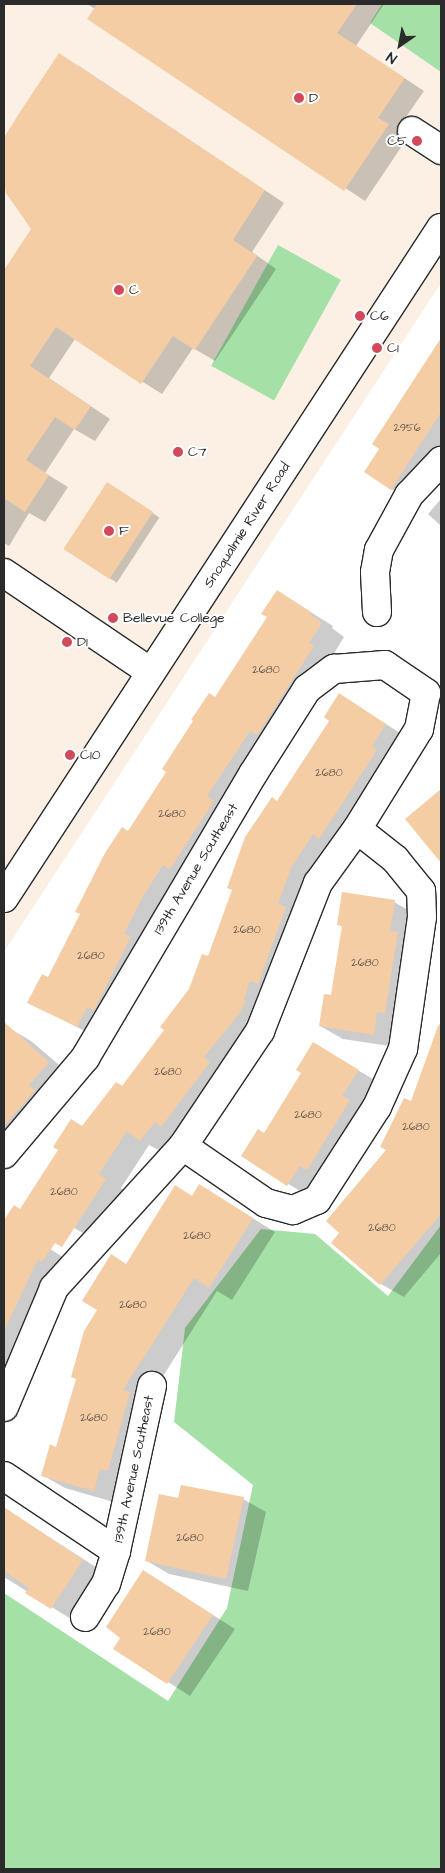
<!DOCTYPE html>
<html>
<head>
<meta charset="utf-8">
<style>
	body { margin:0 }
	#map { position:relative; width:445px; height:1873px; overflow:hidden; background:#fff; font-family:"Architects Daughter",sans-serif }
	div>[style] { position:absolute }
	.built>* { inset:0; background:#fcf0e4 }
	.green>* { inset:0; background:#a5e1a7; transform-origin:0 0 }
	.shadow>* { inset:0; background:#0003; transform-origin:0 0 }
	.building>* { inset:0; background:#f5cda4; transform-origin:0 0 }
	.roads { filter:drop-shadow(1px 0 #2b2b2b) drop-shadow(-1px 0 #2b2b2b) drop-shadow(0 1px #2b2b2b) drop-shadow(0 -1px #2b2b2b) }
	.minor>* { height:28px; margin:-14px; padding:0 14px; transform-origin:14px; border-radius:14px; background:#fff }
	.dots>* { width:14px; height:14px; translate:-50% -50%; box-sizing:border-box; border:2px solid #fff; border-radius:50% }
	span { translate:-50% -50%; white-space:nowrap; text-align:center; line-height:1.15; -webkit-text-stroke:4px #fff; paint-order:stroke }
	.number-label { font-size:11px; color:#5e5449 }
	.number-label span { -webkit-text-stroke-width:0 }
	.poi-label { font-size:14px; color:#2b2b2b }
	.left { translate:0 -50%; text-align:left }
	.right { translate:-100% -50%; text-align:right }
	.street-label { font-size:14px; color:#2b2b2b }
	.frame { position:absolute; inset:0; border:5px solid #2b2b2b; pointer-events:none }
	.north { position:absolute; left:375px; top:20px; width:50px; height:50px; -webkit-text-stroke:4px #fff; paint-order:stroke; rotate:213deg; font-size:14px; font-weight:700; line-height:20px; text-align:center; color:#2b2b2b }
	.north::after { content:''; display:block; margin:auto; width:18px; height:22px; background:#2b2b2b; clip-path:polygon(50% 0,100% 100%,50% 72%,0 100%) }
</style>
</head>
<body>
<div id="map">
	<div class="built">
		<div style="clip-path:polygon(4px 4px,441px 4px,441px 283px,4px 952px)"></div>
	</div>
	<div class="green">
		<div style="clip-path:polygon(382px 4px,441px 4px,441px 72px,370px 23px)"></div>
		<div style="left:278px;top:245px;width:72px;height:138px;rotate:29deg"></div>
		<div style="clip-path:polygon(441px 1225px,441px 1869px,4px 1869px,4px 1593px,168px 1701px,227px 1608px,253px 1485px,174px 1422px,185px 1328px,261px 1229px,315px 1234px,388px 1296px)"></div>
	</div>
	<div class="shadow">
		<div style="clip-path:polygon(87px 4px,384px 4px,356px 46px,424px 91px,397px 130px,408px 137px,365px 201px,88px 18px,95px 9px)"></div>
		<div style="clip-path:polygon(79px 66px,284px 203px,252px 252px,276px 269px,215px 361px,193px 348px,162px 394px,75px 339px,49px 378px,110px 419px,95px 441px,74px 429px,45px 473px,68px 487px,45px 522px,29px 513px,9px 546px,4px 543px,4px 272px,32px 229px,7px 192px,4px 178px,4px 149px,6px 136px)"></div>
		<div style="clip-path:polygon(441px 341px,441px 460px,414px 501px,391px 489px,381px 448px,374px 444px)"></div>
		<div style="left:114px;top:488px;width:54px;height:78px;rotate:33deg"></div>
		<div style="clip-path:polygon(441px 499px,441px 526px,428px 514px)"></div>
		<div style="clip-path:polygon(277px 591px,333px 626px,332px 628px,344px 637px,100px 1039px,29px 1002px,49px 979px,128px 832px,268px 617px)"></div>
		<div style="clip-path:polygon(340px 695px,408px 738px,342px 850px,281px 996px,164px 1153px,149px 1145px,121px 1188px,128px 1192px,97px 1241px,74px 1228px,83px 1127px,123px 1087px,166px 1030px,209px 958px,278px 802px,331px 721px)"></div>
		<div style="clip-path:polygon(441px 790px,441px 862px,406px 819px)"></div>
		<div style="clip-path:polygon(394px 902px,417px 915px,396px 1047px,343px 1039px,320px 1026px,332px 997px,343px 927px,338px 924px)"></div>
		<div style="clip-path:polygon(441px 1020px,441px 1253px,404px 1297px,381px 1284px,332px 1243px,341px 1233px,412px 1103px)"></div>
		<div style="clip-path:polygon(9px 1028px,31px 1041px,71px 1075px,4px 1163px,4px 1034px)"></div>
		<div style="clip-path:polygon(336px 1057px,381px 1084px,310px 1197px,242px 1156px)"></div>
		<div style="clip-path:polygon(192px 1197px,222px 1199px,275px 1232px,232px 1300px,217px 1291px,146px 1403px,117px 1503px,65px 1488px,42px 1475px,57px 1448px,127px 1265px)"></div>
		<div style="clip-path:polygon(5px 1221px,66px 1259px,4px 1398px,4px 1222px)"></div>
		<div style="clip-path:polygon(179px 1499px,243px 1499px,266px 1512px,248px 1591px,169px 1574px,147px 1561px)"></div>
		<div style="clip-path:polygon(4px 1508px,105px 1573px,74px 1621px,4px 1577px)"></div>
		<div style="clip-path:polygon(144px 1571px,235px 1629px,190px 1696px,115px 1648px,122px 1637px)"></div>
	</div>
	<div class="building">
		<div style="clip-path:polygon(97px 4px,357px 4px,337px 33px,405px 78px,378px 118px,389px 124px,344px 191px,87px 19px)"></div>
		<div style="clip-path:polygon(59px 53px,265px 190px,233px 240px,257px 256px,195px 350px,173px 336px,141px 384px,56px 327px,30px 366px,91px 406px,75px 430px,55px 417px,26px 460px,49px 475px,25px 512px,4px 498px,4px 270px,31px 229px,6px 193px,4px 183px,4px 143px,5px 136px,18px 115px)"></div>
		<div style="clip-path:polygon(441px 338px,441px 412px,391px 490px,364px 472px,379px 449px,372px 444px)"></div>
		<div style="left:107px;top:482px;width:55px;height:80px;rotate:33deg"></div>
		<div style="clip-path:polygon(277px 590px,311px 612px,310px 614px,322px 623px,309px 643px,314px 646px,257px 735px,250px 731px,207px 796px,214px 801px,170px 869px,163px 865px,142px 898px,124px 934px,131px 937px,94px 1010px,87px 1007px,77px 1027px,27px 1003px,42px 974px,48px 977px,80px 914px,75px 912px,105px 853px,122px 827px,128px 831px,166px 772px,162px 769px,193px 721px,191px 720px,209px 693px,215px 697px,267px 617px,261px 614px)"></div>
		<div style="clip-path:polygon(339px 693px,386px 724px,372px 746px,377px 750px,319px 839px,313px 834px,291px 868px,278px 904px,286px 907px,258px 984px,250px 981px,244px 999px,246px 1001px,239px 1014px,204px 1057px,210px 1062px,161px 1127px,155px 1122px,140px 1141px,127px 1131px,99px 1174px,106px 1179px,62px 1247px,55px 1243px,42px 1262px,38px 1259px,4px 1331px,4px 1220px,14px 1205px,20px 1209px,58px 1150px,53px 1147px,71px 1119px,82px 1126px,116px 1082px,122px 1086px,164px 1030px,160px 1027px,189px 989px,202px 954px,208px 956px,232px 890px,227px 888px,245px 837px,272px 797px,277px 801px,329px 721px,324px 717px)"></div>
		<div style="clip-path:polygon(441px 789px,441px 863px,405px 819px)"></div>
		<div style="clip-path:polygon(342px 892px,395px 900px,390px 931px,398px 932px,385px 1013px,377px 1012px,374px 1035px,319px 1026px,324px 994px,331px 995px,342px 926px,337px 925px)"></div>
		<div style="clip-path:polygon(4px 1022px,49px 1062px,29px 1085px,35px 1090px,4px 1126px)"></div>
		<div style="clip-path:polygon(438px 1026px,441px 1027px,441px 1214px,380px 1285px,331px 1243px,339px 1233px,326px 1221px,386px 1150px,380px 1147px,404px 1098px,411px 1101px)"></div>
		<div style="clip-path:polygon(313px 1042px,359px 1070px,342px 1096px,350px 1100px,307px 1170px,300px 1166px,287px 1186px,241px 1156px,258px 1129px,264px 1133px,301px 1073px,296px 1070px)"></div>
		<div style="clip-path:polygon(199px 1184px,253px 1218px,209px 1288px,194px 1278px,123px 1390px,130px 1392px,108px 1471px,100px 1469px,94px 1491px,41px 1476px,50px 1444px,56px 1447px,76px 1379px,71px 1377px,84px 1331px,97px 1310px,82px 1301px,111px 1254px,126px 1264px,175px 1185px,192px 1196px)"></div>
		<div style="clip-path:polygon(181px 1485px,244px 1497px,226px 1579px,145px 1561px,159px 1494px,178px 1498px)"></div>
		<div style="clip-path:polygon(4px 1507px,83px 1560px,51px 1609px,25px 1593px,29px 1588px,4px 1571px)"></div>
		<div style="clip-path:polygon(143px 1570px,213px 1615px,167px 1684px,113px 1649px,120px 1638px,106px 1627px)"></div>
	</div>
	<div class="roads">
		<div class="minor">
			<div style="left:412px;top:131px;width:35px;rotate:33deg"></div>
			<div style="left:4px;top:573px;width:177px;rotate:34deg"></div>
			<div style="left:377px;top:612px;width:40px;rotate:-92.9deg"></div>
			<div style="left:375px;top:572px;width:22px;rotate:-80deg"></div>
			<div style="left:379px;top:550px;width:63px;rotate:-61.4deg"></div>
			<div style="left:409px;top:495px;width:47px;rotate:-46.7deg"></div>
			<div style="left:4px;top:898px;width:800px;rotate:-56.89deg"></div>
			<div style="left:183px;top:1146px;width:101px;rotate:34.5deg"></div>
			<div style="left:266px;top:1203px;width:28px;rotate:15deg"></div>
			<div style="left:293px;top:1210px;width:26px;rotate:-23deg"></div>
			<div style="left:317px;top:1200px;width:111px;rotate:-57.2deg"></div>
			<div style="left:377px;top:1107px;width:64px;rotate:-65.9deg"></div>
			<div style="left:403px;top:1049px;width:133px;rotate:-81.8deg"></div>
			<div style="left:422px;top:917px;width:26px;rotate:-92deg"></div>
			<div style="left:421px;top:891px;width:41px;rotate:-129.1deg"></div>
			<div style="left:395px;top:859px;width:48px;rotate:-141.7deg"></div>
			<div style="left:4px;top:1154px;width:126px;rotate:-49.8deg"></div>
			<div style="left:85px;top:1058px;width:330px;rotate:-59.4deg"></div>
			<div style="left:253px;top:774px;width:101px;rotate:-57.6deg"></div>
			<div style="left:307px;top:689px;width:34px;rotate:-37deg"></div>
			<div style="left:334px;top:669px;width:51px;rotate:-4.5deg"></div>
			<div style="left:385px;top:665px;width:50px;rotate:34.3deg"></div>
			<div style="left:426px;top:693px;width:37px;rotate:101deg"></div>
			<div style="left:419px;top:729px;width:118px;rotate:121.8deg"></div>
			<div style="left:357px;top:829px;width:67px;rotate:125.8deg"></div>
			<div style="left:318px;top:883px;width:159px;rotate:111.4deg"></div>
			<div style="left:260px;top:1031px;width:138px;rotate:123.8deg"></div>
			<div style="left:183px;top:1146px;width:192px;rotate:132.3deg"></div>
			<div style="left:54px;top:1288px;width:129px;rotate:112.8deg"></div>
			<div style="left:4px;top:1476px;width:135px;rotate:33.8deg"></div>
			<div style="left:85px;top:1617px;width:39px;rotate:-58deg"></div>
			<div style="left:106px;top:1584px;width:34px;rotate:-73deg"></div>
			<div style="left:116px;top:1551px;width:169px;rotate:-77.7deg"></div>
		</div>
	</div>
	<div class="dots">
		<div style="left:299px;top:98px;background:#d1495b"></div>
		<div style="left:417px;top:141px;background:#d1495b"></div>
		<div style="left:119px;top:290px;background:#d1495b"></div>
		<div style="left:360px;top:316px;background:#d1495b"></div>
		<div style="left:377px;top:348px;background:#d1495b"></div>
		<div style="left:178px;top:452px;background:#d1495b"></div>
		<div style="left:109px;top:531px;background:#d1495b"></div>
		<div style="left:113px;top:618px;background:#d1495b"></div>
		<div style="left:67px;top:642px;background:#d1495b"></div>
		<div style="left:70px;top:755px;background:#d1495b"></div>
	</div>
	<div class="number-label">
		<span style="left:407px;top:428px">2956</span>
		<span style="left:266px;top:670px">2680</span>
		<span style="left:329px;top:773px">2680</span>
		<span style="left:172px;top:814px">2680</span>
		<span style="left:247px;top:930px">2680</span>
		<span style="left:91px;top:956px">2680</span>
		<span style="left:365px;top:963px">2680</span>
		<span style="left:168px;top:1072px">2680</span>
		<span style="left:308px;top:1115px">2680</span>
		<span style="left:416px;top:1127px">2680</span>
		<span style="left:64px;top:1192px">2680</span>
		<span style="left:382px;top:1228px">2680</span>
		<span style="left:197px;top:1236px">2680</span>
		<span style="left:133px;top:1305px">2680</span>
		<span style="left:94px;top:1418px">2680</span>
		<span style="left:190px;top:1538px">2680</span>
		<span style="left:157px;top:1632px">2680</span>
	</div>
	<div class="poi-label">
		<span class="left" style="left:309px;top:98px">D</span>
		<span class="right" style="left:407px;top:141px">C5</span>
		<span class="left" style="left:129px;top:290px">C</span>
		<span class="left" style="left:370px;top:316px">C6</span>
		<span class="left" style="left:387px;top:348px">C1</span>
		<span class="left" style="left:188px;top:452px">C7</span>
		<span class="left" style="left:119px;top:531px">F</span>
		<span class="left" style="left:123px;top:618px">Bellevue College</span>
		<span class="left" style="left:77px;top:642px">D1</span>
		<span class="left" style="left:80px;top:755px">C10</span>
	</div>
	<div class="street-label">
		<span style="left:247px;top:525px;rotate:-57deg">Snoqualmie River Road</span>
		<span style="left:196px;top:869px;rotate:-59deg">139th Avenue Southeast</span>
		<span style="left:134px;top:1469px;rotate:-78deg">139th Avenue Southeast</span>
	</div>
	<div class="frame"></div>
	<div class="north">N</div>
</div>
</body>
</html>
